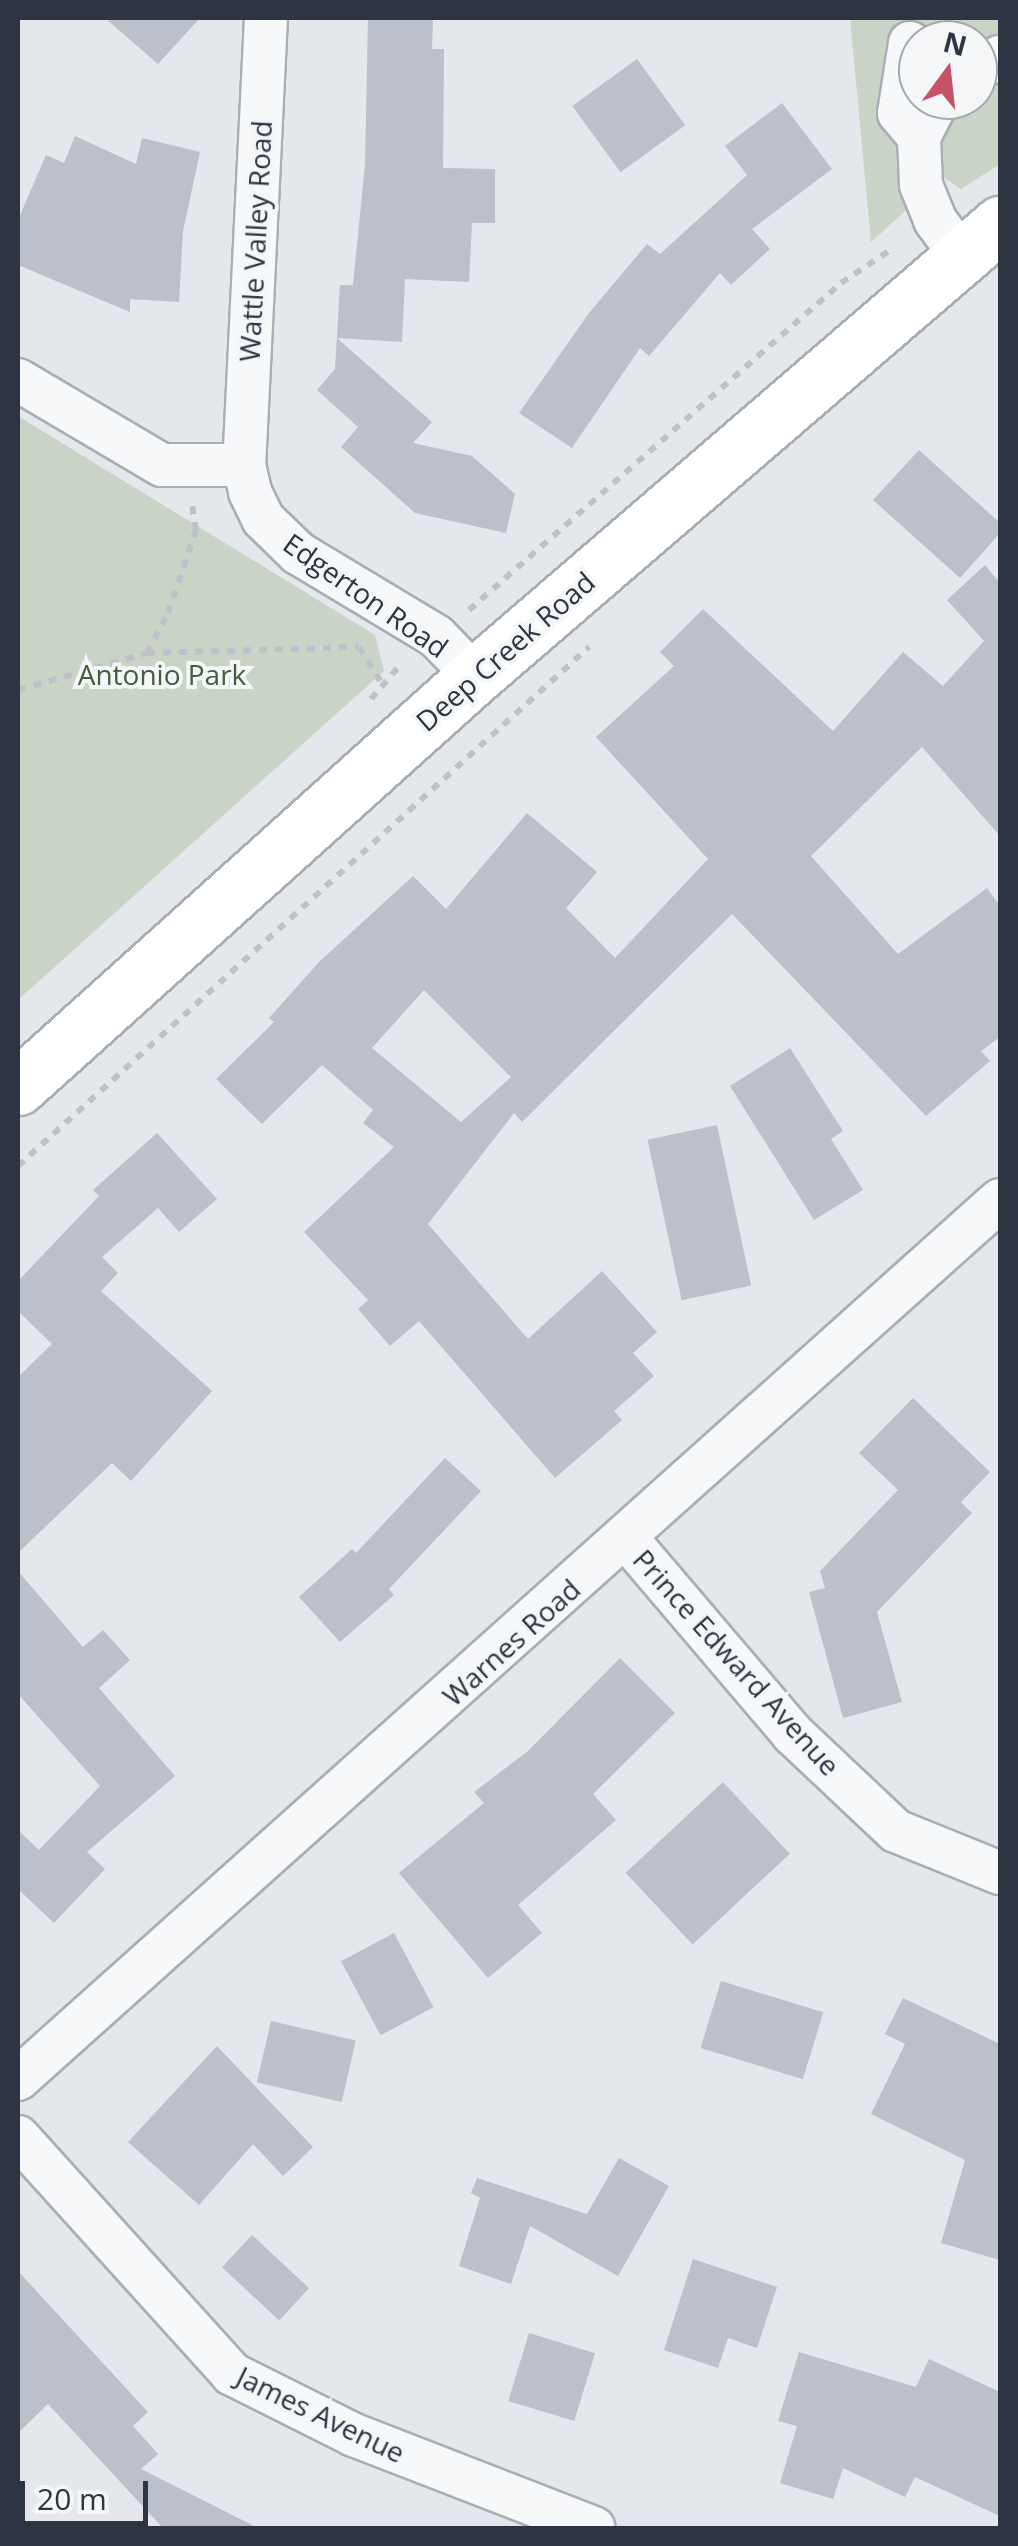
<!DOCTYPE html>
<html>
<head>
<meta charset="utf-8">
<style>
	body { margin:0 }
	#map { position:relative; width:1018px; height:2546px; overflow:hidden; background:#e4e7eb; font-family:"Open Sans",sans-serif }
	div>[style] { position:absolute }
	.green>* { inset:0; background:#cad4c6 }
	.building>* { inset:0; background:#bcc0c8; transform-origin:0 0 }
	.path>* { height:6px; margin-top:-3px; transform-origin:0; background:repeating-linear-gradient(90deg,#bec1c7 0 8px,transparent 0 16px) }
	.roads { filter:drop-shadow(2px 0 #a9aeb5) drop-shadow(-2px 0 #a9aeb5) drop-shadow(0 2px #a9aeb5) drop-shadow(0 -2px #a9aeb5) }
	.minor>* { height:42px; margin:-21px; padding:0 21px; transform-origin:21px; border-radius:21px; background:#f7f8fa }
	.major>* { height:55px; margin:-27.5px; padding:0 27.5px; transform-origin:27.5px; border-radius:27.5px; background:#fff }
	span { translate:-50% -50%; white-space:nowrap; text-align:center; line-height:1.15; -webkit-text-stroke:8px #f4f6f8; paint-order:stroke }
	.street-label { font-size:28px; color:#2d3543 }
	.park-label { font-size:28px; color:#425e3b }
	.frame { position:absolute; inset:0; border:20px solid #2d3543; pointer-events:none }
	.north { position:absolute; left:898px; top:20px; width:100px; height:100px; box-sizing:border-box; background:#f4f6f8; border:2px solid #a4a9b0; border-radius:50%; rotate:15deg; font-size:28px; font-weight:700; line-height:40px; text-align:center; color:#2d3543 }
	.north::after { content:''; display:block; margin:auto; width:35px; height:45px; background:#c65366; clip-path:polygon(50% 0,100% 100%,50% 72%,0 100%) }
	.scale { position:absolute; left:20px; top:2481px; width:128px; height:45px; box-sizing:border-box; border:5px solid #2d3543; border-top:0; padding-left:12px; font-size:30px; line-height:35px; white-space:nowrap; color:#2d3543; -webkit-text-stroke:8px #f4f6f8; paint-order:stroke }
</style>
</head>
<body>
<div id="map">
	<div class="green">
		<div style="clip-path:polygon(evenodd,850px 18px,1000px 18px,1000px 164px,961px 189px,943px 177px,871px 242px,850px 18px,918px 40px,978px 40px,978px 100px,918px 100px,918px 40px)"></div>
		<div style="clip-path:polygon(18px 416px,375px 635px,384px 671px,18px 1000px)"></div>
	</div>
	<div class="building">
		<div style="clip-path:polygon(105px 18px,200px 18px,158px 64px)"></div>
		<div style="clip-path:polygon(368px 18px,433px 18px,432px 49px,444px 49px,443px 168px,495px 169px,495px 223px,472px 223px,469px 282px,405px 279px,402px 342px,337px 338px,432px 422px,413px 443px,472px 456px,515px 494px,506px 533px,415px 513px,341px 447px,358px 427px,317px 390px,335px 369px,340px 285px,353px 285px,365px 165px)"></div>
		<div style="left:637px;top:59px;width:82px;height:80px;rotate:54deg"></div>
		<div style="clip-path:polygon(782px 103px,832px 169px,752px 229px,770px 249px,731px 285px,720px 273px,649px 356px,640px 348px,572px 448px,519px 413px,589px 313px,647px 244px,660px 254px,747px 175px,725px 146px)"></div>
		<div style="clip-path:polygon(75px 136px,136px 164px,142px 138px,200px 152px,183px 231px,179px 302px,130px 299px,130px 312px,18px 265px,18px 220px,46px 155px,64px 163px)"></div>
		<div style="clip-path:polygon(919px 450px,1000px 523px,1000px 533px,960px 578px,873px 500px)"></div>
		<div style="clip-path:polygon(evenodd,985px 565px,1000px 583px,1000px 836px,922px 747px,811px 856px,898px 954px,987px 888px,1000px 906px,1000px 1037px,981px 1051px,990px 1061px,926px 1116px,732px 914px,522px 1122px,514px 1113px,428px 1224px,528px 1339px,602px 1271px,657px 1332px,633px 1353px,654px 1376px,614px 1411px,622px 1420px,555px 1478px,419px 1321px,390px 1346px,358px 1309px,368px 1300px,304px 1232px,394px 1147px,363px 1123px,373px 1110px,322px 1065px,262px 1124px,216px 1079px,274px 1022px,269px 1018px,319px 962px,413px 876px,446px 909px,527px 813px,597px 872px,566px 908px,615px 958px,708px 859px,596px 737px,674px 666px,660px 652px,703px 609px,833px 731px,903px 652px,943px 686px,984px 641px,947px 600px,985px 565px,424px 990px,511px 1077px,461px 1122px,372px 1048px,424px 990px)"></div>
		<div style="clip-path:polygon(790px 1048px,843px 1131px,831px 1139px,863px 1190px,814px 1220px,730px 1086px)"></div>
		<div style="left:717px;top:1125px;width:164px;height:71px;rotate:78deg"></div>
		<div style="clip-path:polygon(157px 1133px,217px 1199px,179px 1232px,158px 1208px,102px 1257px,118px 1273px,101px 1291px,212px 1391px,131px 1481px,112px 1463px,18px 1553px,18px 1377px,52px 1344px,18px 1311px,18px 1281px,99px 1196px,93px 1190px)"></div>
		<div style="clip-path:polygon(913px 1398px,990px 1472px,961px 1502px,972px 1513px,877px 1612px,902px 1702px,843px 1718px,809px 1592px,825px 1588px,820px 1571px,898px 1490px,859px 1453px)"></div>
		<div style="clip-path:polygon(445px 1458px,481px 1491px,389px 1589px,394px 1595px,340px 1642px,299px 1597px,352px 1549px,356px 1553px)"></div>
		<div style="clip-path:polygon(18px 1571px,83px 1647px,103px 1630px,130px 1660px,99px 1688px,175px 1776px,87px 1852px,105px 1869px,54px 1923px,18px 1889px,18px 1830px,39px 1850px,100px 1786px,18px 1694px)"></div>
		<div style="clip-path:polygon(620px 1658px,675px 1713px,593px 1794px,616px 1820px,518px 1905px,542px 1933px,488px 1978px,399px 1873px,484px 1803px,474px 1792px,528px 1751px)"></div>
		<div style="left:723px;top:1782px;width:98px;height:133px;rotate:47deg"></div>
		<div style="left:394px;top:1933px;width:84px;height:60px;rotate:62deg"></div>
		<div style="left:721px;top:1981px;width:107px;height:70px;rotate:17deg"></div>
		<div style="clip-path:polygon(903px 1998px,1000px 2044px,1000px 2260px,941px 2243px,965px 2160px,871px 2114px,905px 2044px,885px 2034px)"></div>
		<div style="left:271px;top:2021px;width:87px;height:63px;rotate:13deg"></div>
		<div style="clip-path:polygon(217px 2046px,313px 2147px,283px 2176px,253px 2144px,199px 2205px,128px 2142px)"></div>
		<div style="clip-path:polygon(619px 2158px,669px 2186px,618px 2276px,530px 2226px,511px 2284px,459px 2266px,480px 2198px,471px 2193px,477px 2178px,587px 2214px)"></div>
		<div style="left:252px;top:2235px;width:78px;height:44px;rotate:43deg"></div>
		<div style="clip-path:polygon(693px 2259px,777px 2287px,757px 2348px,728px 2338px,718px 2368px,664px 2350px)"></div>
		<div style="clip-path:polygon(18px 2271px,148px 2412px,133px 2426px,158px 2454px,141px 2469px,258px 2528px,163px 2528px,48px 2404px,18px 2433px)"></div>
		<div style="left:529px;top:2333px;width:69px;height:71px;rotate:17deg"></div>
		<div style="clip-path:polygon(799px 2352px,916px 2387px,929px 2359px,1000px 2392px,1000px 2516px,915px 2477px,905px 2497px,843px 2468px,833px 2499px,780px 2483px,797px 2426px,778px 2421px)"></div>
	</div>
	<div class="path">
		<div style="left:469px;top:610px;width:495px;rotate:-41.3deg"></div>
		<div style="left:841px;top:283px;width:58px;rotate:-33.7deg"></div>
		<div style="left:147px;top:653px;width:45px;rotate:-62.3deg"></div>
		<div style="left:168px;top:613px;width:88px;rotate:-71.4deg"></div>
		<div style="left:196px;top:530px;width:25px;rotate:-99deg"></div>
		<div style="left:18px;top:690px;width:134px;rotate:-16deg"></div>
		<div style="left:147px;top:653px;width:212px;rotate:-1.6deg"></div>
		<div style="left:359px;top:647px;width:40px;rotate:58deg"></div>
		<div style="left:371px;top:699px;width:46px;rotate:-49.4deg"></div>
		<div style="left:18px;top:1166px;width:772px;rotate:-42.27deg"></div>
	</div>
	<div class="roads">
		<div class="minor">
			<div style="left:266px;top:18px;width:448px;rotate:92.8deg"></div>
			<div style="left:244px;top:465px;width:28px;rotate:77deg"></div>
			<div style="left:250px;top:492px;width:30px;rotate:64deg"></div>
			<div style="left:263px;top:519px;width:49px;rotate:44.2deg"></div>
			<div style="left:298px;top:553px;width:161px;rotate:31deg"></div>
			<div style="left:436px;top:636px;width:56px;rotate:45.7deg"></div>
			<div style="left:910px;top:43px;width:71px;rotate:98.9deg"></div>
			<div style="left:899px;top:113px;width:31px;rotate:50deg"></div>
			<div style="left:978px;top:69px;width:25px;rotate:-29deg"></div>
			<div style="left:938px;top:100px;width:42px;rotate:117.2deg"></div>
			<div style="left:919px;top:137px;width:48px;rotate:87.6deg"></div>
			<div style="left:921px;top:185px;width:38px;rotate:68deg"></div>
			<div style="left:935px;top:220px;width:42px;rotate:53.7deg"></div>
			<div style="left:18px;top:380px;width:167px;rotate:30.6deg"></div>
			<div style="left:162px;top:465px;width:82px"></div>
			<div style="left:627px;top:1539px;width:256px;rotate:49.6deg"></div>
			<div style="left:793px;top:1734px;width:141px;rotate:43.3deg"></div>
			<div style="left:896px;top:1831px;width:112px;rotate:22deg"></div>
			<div style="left:18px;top:2079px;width:1318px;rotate:-41.83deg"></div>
			<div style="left:18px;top:2137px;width:319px;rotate:47.9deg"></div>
			<div style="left:232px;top:2374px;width:136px;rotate:26.6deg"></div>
			<div style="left:354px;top:2435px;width:257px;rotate:21.2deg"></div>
		</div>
		<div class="major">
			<div style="left:18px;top:1087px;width:615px;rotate:-41.97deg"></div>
			<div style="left:475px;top:676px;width:693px;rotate:-40.73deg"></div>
		</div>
	</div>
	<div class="street-label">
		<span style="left:255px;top:241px;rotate:-87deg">Wattle Valley Road</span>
		<span style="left:366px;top:595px;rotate:35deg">Edgerton Road</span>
		<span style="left:505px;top:651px;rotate:-41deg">Deep Creek Road</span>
		<span style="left:511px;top:1642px;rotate:-42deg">Warnes Road</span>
		<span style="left:737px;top:1662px;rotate:48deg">Prince Edward Avenue</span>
		<span style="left:321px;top:2414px;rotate:26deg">James Avenue</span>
	</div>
	<div class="park-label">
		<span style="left:162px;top:674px">Antonio Park</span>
	</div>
	<div class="frame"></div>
	<div class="north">N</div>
	<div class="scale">20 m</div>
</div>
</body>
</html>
